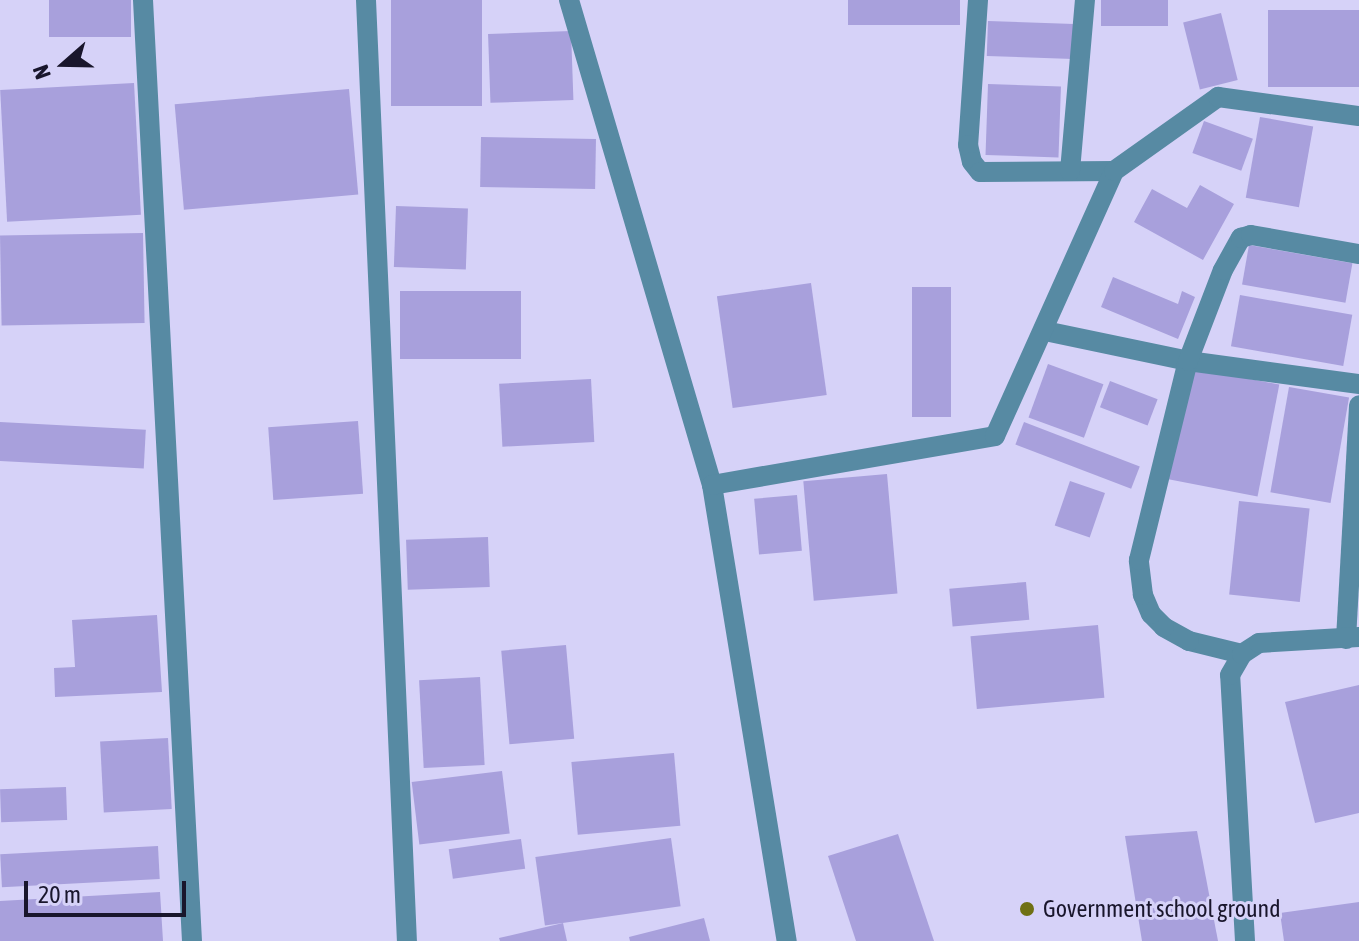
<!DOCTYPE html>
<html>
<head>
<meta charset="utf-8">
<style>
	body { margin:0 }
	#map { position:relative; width:1359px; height:941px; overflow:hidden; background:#d6d2f8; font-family:"Asap Condensed",sans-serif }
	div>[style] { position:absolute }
	.building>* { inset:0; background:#a8a0dc; transform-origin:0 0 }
	.street>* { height:20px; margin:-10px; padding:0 10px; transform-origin:10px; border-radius:10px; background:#578aa3 }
	.dots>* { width:22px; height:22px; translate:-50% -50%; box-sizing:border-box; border:4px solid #d6d2f8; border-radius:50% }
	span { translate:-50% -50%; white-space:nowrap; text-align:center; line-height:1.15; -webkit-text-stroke:6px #d6d2f8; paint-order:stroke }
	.poi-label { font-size:24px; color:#19162c }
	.left { translate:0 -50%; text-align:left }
	.north { position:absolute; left:24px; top:24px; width:80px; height:80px; -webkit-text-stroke:6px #d6d2f8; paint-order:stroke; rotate:250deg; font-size:22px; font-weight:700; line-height:32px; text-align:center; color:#19162c }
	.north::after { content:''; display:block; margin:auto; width:28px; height:36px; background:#19162c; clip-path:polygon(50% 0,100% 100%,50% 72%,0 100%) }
	.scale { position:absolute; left:24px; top:881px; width:162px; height:36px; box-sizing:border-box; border:4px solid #19162c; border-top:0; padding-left:10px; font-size:24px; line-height:28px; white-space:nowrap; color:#19162c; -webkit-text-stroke:6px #d6d2f8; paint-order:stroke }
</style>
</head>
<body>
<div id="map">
	<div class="building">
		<div style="left:49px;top:0;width:82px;height:37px"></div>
		<div style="left:391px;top:0;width:91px;height:106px"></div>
		<div style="left:848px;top:0;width:112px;height:25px"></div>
		<div style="left:1101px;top:0;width:67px;height:26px"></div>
		<div style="left:1359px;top:10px;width:77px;height:91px;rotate:90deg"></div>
		<div style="left:1221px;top:13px;width:69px;height:39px;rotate:76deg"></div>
		<div style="left:988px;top:21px;width:86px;height:35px;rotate:2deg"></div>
		<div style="left:571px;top:31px;width:69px;height:83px;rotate:88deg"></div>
		<div style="left:134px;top:83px;width:132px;height:134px;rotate:87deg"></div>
		<div style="left:988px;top:84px;width:73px;height:71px;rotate:2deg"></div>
		<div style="left:349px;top:89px;width:106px;height:175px;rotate:85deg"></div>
		<div style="left:1260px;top:117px;width:54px;height:82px;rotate:10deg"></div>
		<div style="left:1204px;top:121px;width:52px;height:34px;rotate:20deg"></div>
		<div style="left:481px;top:137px;width:115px;height:50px;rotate:1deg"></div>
		<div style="clip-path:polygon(1200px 185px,1234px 204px,1203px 260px,1134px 222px,1152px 189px,1187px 208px)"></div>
		<div style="left:396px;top:206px;width:72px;height:61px;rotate:2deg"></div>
		<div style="left:143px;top:233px;width:90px;height:143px;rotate:89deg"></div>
		<div style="left:1249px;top:245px;width:105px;height:40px;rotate:10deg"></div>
		<div style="clip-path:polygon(1113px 277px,1178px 304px,1182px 291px,1195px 297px,1178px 339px,1101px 307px)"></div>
		<div style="left:811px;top:283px;width:113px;height:95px;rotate:82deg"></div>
		<div style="left:912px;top:287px;width:39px;height:130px"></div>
		<div style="left:400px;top:291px;width:121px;height:68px"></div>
		<div style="left:1240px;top:295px;width:114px;height:52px;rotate:10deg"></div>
		<div style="left:1048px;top:364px;width:59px;height:57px;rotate:20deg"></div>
		<div style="left:1189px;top:367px;width:92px;height:114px;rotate:11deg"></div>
		<div style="left:591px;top:379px;width:63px;height:92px;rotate:87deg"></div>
		<div style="left:1110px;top:381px;width:51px;height:28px;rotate:21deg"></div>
		<div style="left:1289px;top:387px;width:61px;height:107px;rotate:10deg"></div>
		<div style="left:358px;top:421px;width:73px;height:90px;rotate:86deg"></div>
		<div style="left:0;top:422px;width:146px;height:39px;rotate:3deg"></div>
		<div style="left:1024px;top:422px;width:124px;height:24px;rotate:21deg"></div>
		<div style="left:887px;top:474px;width:120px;height:84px;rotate:85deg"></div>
		<div style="left:1070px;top:481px;width:37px;height:47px;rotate:19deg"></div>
		<div style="left:797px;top:495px;width:56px;height:43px;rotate:85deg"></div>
		<div style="left:1239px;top:501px;width:71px;height:94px;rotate:6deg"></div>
		<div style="left:488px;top:537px;width:50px;height:82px;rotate:88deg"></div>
		<div style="left:1026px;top:582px;width:38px;height:77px;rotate:85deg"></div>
		<div style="clip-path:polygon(157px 615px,162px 692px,55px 697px,54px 668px,75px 667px,72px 620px)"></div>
		<div style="left:1098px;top:625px;width:73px;height:128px;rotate:85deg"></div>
		<div style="left:566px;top:645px;width:94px;height:65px;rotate:85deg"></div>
		<div style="left:480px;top:677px;width:88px;height:61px;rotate:87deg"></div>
		<div style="clip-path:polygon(1359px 685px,1359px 813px,1315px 823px,1285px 702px)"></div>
		<div style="left:168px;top:738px;width:71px;height:68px;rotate:87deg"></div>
		<div style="left:674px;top:753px;width:73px;height:103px;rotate:85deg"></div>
		<div style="left:502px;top:771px;width:63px;height:91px;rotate:83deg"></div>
		<div style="left:66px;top:787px;width:33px;height:66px;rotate:88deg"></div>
		<div style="clip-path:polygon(1197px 831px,1218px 941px,1142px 941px,1125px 836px)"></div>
		<div style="clip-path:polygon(898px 834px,934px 941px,856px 941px,828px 856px)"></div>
		<div style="left:671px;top:838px;width:69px;height:137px;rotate:82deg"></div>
		<div style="left:521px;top:839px;width:30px;height:73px;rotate:82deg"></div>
		<div style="left:158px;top:846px;width:33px;height:158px;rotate:87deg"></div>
		<div style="clip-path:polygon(160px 892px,163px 941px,0 941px,0 901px)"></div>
		<div style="clip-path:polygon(1359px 902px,1359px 941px,1284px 941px,1280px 913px)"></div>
		<div style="clip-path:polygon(704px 918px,710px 941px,630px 941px,629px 937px)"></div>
		<div style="clip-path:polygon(563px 923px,567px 941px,500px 941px,499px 938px)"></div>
	</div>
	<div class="street">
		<div style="left:143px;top:0;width:942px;rotate:87.02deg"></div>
		<div style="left:366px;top:0;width:942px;rotate:87.51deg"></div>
		<div style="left:569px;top:0;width:506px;rotate:73.57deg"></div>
		<div style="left:712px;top:485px;width:462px;rotate:80.7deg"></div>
		<div style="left:978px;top:0;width:145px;rotate:93.9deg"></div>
		<div style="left:968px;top:145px;width:17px;rotate:77deg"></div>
		<div style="left:972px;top:162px;width:13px;rotate:51deg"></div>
		<div style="left:980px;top:172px;width:134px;rotate:-0.4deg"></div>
		<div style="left:1070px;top:171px;width:172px;rotate:-85deg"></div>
		<div style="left:1045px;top:331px;width:146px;rotate:11.8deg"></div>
		<div style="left:1188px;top:361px;width:173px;rotate:7.7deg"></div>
		<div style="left:712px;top:485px;width:287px;rotate:-9.8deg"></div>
		<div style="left:995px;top:436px;width:290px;rotate:-65.8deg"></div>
		<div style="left:1114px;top:171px;width:128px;rotate:-35.4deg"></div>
		<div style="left:1218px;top:97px;width:142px;rotate:7.7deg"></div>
		<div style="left:1346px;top:639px;width:234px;rotate:-86.8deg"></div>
		<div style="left:1242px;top:654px;width:55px;rotate:-166.2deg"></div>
		<div style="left:1189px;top:641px;width:29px;rotate:-151deg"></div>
		<div style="left:1164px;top:627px;width:18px;rotate:-135deg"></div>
		<div style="left:1151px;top:614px;width:21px;rotate:-113deg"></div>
		<div style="left:1143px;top:595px;width:35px;rotate:-97deg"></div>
		<div style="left:1139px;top:560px;width:205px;rotate:-76.2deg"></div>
		<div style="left:1188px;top:361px;width:97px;rotate:-69deg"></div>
		<div style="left:1223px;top:270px;width:37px;rotate:-61deg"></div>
		<div style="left:1241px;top:238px;width:10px;rotate:-17deg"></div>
		<div style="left:1251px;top:235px;width:110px;rotate:10deg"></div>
		<div style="left:1245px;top:941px;width:266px;rotate:-93.2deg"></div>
		<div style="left:1230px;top:675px;width:24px;rotate:-60deg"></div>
		<div style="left:1242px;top:654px;width:20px;rotate:-33deg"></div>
		<div style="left:1259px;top:643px;width:100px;rotate:-3.4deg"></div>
	</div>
	<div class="dots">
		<div style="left:1027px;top:909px;background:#6f7014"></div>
	</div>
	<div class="poi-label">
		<span class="left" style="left:1043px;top:909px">Government school ground</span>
	</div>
	<div class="north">N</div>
	<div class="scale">20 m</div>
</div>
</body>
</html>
